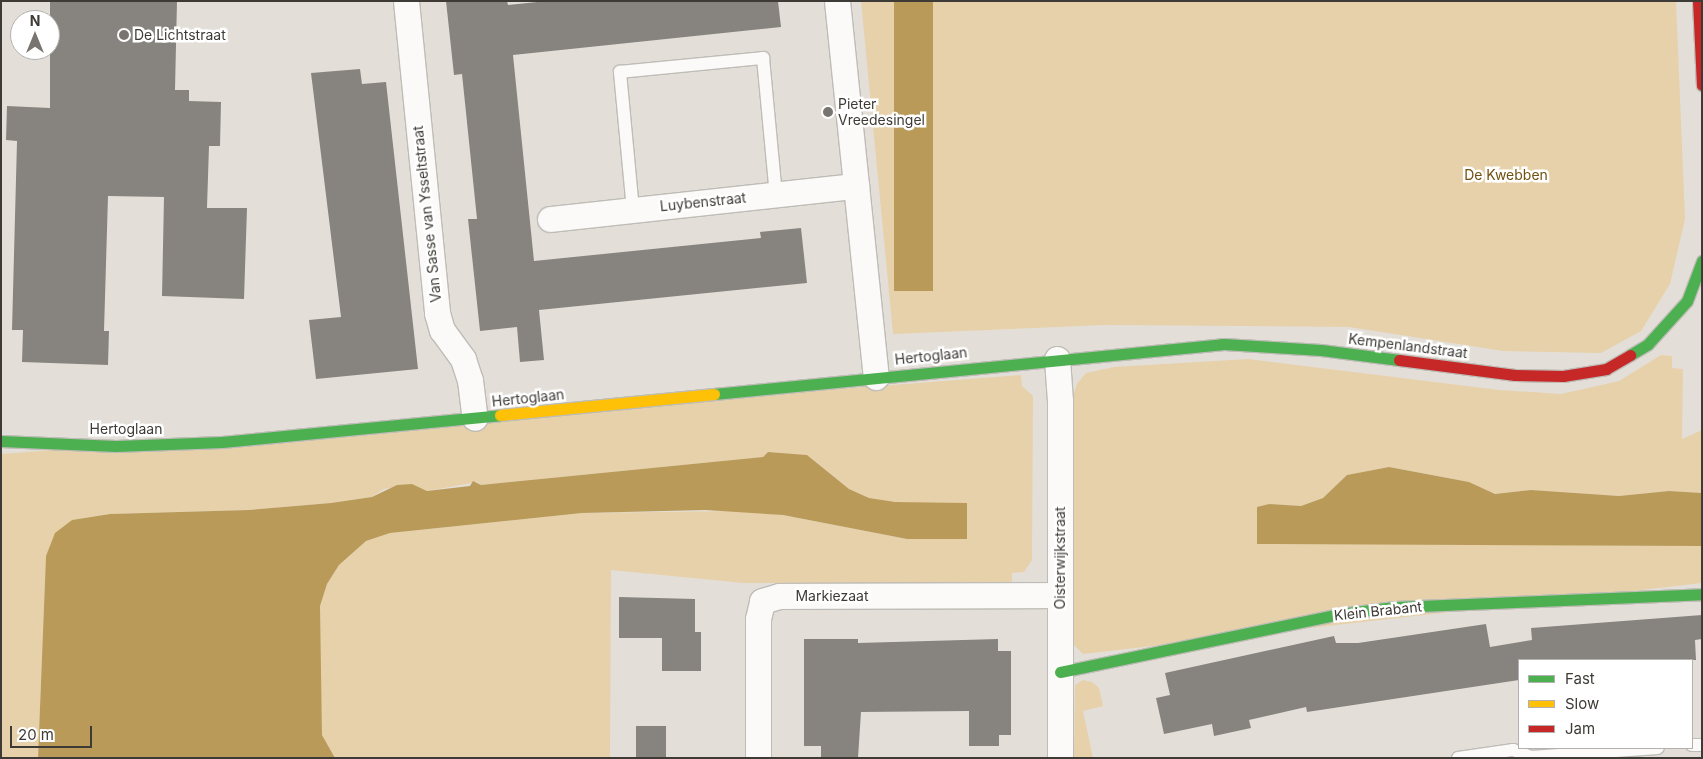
<!DOCTYPE html>
<html>
<head>
<meta charset="utf-8">
<style>
	body { margin:0 }
	#map { position:relative; width:1703px; height:759px; overflow:hidden; background:#e3dfd8; font-family:Inter,sans-serif }
	div>[style] { position:absolute }
	.green>* { inset:0; background:#e7d1aa }
	.water>* { inset:0; background:#b99a59; transform-origin:0 0 }
	.building>* { inset:0; background:#87847f; transform-origin:0 0 }
	.roads { filter:drop-shadow(1px 0 #bebcb6) drop-shadow(-1px 0 #bebcb6) drop-shadow(0 1px #bebcb6) drop-shadow(0 -1px #bebcb6) }
	.lane>* { height:12px; margin:-6px; padding:0 6px; transform-origin:6px; border-radius:6px; background:#fbfaf9 }
	.street>* { height:25px; margin:-12.5px; padding:0 12.5px; transform-origin:12.5px; border-radius:12.5px; background:#fbfaf9 }
	.fast>* { height:11px; margin:-5.5px; padding:0 5.5px; transform-origin:5.5px; border-radius:5.5px; background:#4caf50 }
	.slow>* { height:11px; margin:-5.5px; padding:0 5.5px; transform-origin:5.5px; border-radius:5.5px; background:#ffc107 }
	.jam>* { height:11px; margin:-5.5px; padding:0 5.5px; transform-origin:5.5px; border-radius:5.5px; background:#c62828 }
	.dots>* { width:14px; height:14px; translate:-50% -50%; box-sizing:border-box; border:2px solid #fff; border-radius:50% }
	span { translate:-50% -50%; white-space:nowrap; text-align:center; line-height:1.15; -webkit-text-stroke:5px #fff; paint-order:stroke }
	.poi-label { font-size:14px; color:#3e3b36 }
	.left { translate:0 -50%; text-align:left }
	.park-label { font-size:14px; color:#705111 }
	.street-label { font-size:14px; color:#3e3b36 }
	.frame { position:absolute; inset:0; border:2px solid #3e3b36; pointer-events:none }
	.legend { position:absolute; left:1518px; top:659px; width:175px; height:90px; box-sizing:border-box; background:#fff; border:1px solid #b2b1af; margin:0; padding:6px 9px; list-style:none; font-size:15px; color:#3e3b36 }
	.legend li { display:flex; align-items:center; gap:10px; height:25px }
	.legend b { width:25px; border:1px solid #b2b1af }
	.north { position:absolute; left:10px; top:10px; width:50px; height:50px; box-sizing:border-box; background:#fff; border:1px solid #b2b1af; border-radius:50%; rotate:0deg; font-size:14px; font-weight:700; line-height:20px; text-align:center; color:#3e3b36 }
	.north::after { content:''; display:block; margin:auto; width:18px; height:22px; background:#78746f; clip-path:polygon(50% 0,100% 100%,50% 72%,0 100%) }
	.scale { position:absolute; left:10px; top:726px; width:82px; height:22px; box-sizing:border-box; border:2px solid #3e3b36; border-top:0; padding-left:6px; font-size:15px; line-height:18px; white-space:nowrap; color:#3e3b36; -webkit-text-stroke:4px #fff; paint-order:stroke }
</style>
</head>
<body>
<div id="map">
	<div class="green">
		<div style="clip-path:polygon(861px 1px,1676px 1px,1685px 219px,1670px 284px,1641px 331px,1601px 353px,1503px 351px,1349px 327px,1106px 325px,893px 334px)"></div>
		<div style="clip-path:polygon(1661px 355px,1672px 356px,1672px 368px,1683px 369px,1682px 439px,1702px 430px,1702px 493px,1669px 491px,1619px 496px,1531px 490px,1495px 494px,1469px 482px,1389px 467px,1347px 475px,1323px 498px,1301px 506px,1269px 504px,1258px 507px,1257px 543px,1702px 546px,1702px 583px,1083px 654px,1074px 645px,1074px 393px,1077px 384px,1086px 373px,1114px 367px,1248px 359px,1499px 390px,1561px 394px,1619px 381px)"></div>
		<div style="clip-path:polygon(1021px 375px,1022px 386px,1033px 396px,1032px 560px,1024px 572px,1012px 573px,1012px 583px,743px 583px,611px 570px,610px 758px,335px 758px,322px 735px,319px 643px,320px 606px,327px 584px,339px 565px,366px 541px,390px 533px,582px 513px,737px 511px,783px 515px,907px 539px,966px 539px,967px 521px,869px 498px,849px 489px,807px 455px,768px 452px,763px 457px,481px 485px,477px 482px,427px 491px,412px 484px,384px 489px,372px 497px,331px 503px,249px 510px,110px 514px,72px 520px,46px 556px,38px 758px,1px 758px,1px 454px)"></div>
		<div style="clip-path:polygon(1083px 680px,1092px 682px,1099px 688px,1103px 706px,1083px 711px,1093px 758px,1074px 758px,1075px 685px)"></div>
	</div>
	<div class="water">
		<div style="left:894px;top:1px;width:39px;height:290px"></div>
		<div style="clip-path:polygon(768px 452px,807px 455px,849px 489px,869px 498px,895px 502px,967px 503px,967px 539px,907px 539px,783px 515px,705px 510px,582px 513px,390px 533px,366px 541px,339px 565px,327px 584px,320px 606px,322px 735px,335px 758px,38px 758px,46px 556px,55px 533px,72px 520px,110px 514px,249px 510px,331px 503px,372px 497px,397px 485px,412px 484px,427px 491px,470px 486px,473px 481px,481px 485px,763px 457px)"></div>
		<div style="clip-path:polygon(1389px 467px,1469px 482px,1495px 494px,1531px 490px,1619px 496px,1669px 491px,1702px 493px,1702px 546px,1257px 544px,1257px 507px,1269px 504px,1301px 506px,1323px 498px,1347px 475px)"></div>
	</div>
	<div class="building">
		<div style="clip-path:polygon(50px 1px,177px 1px,175px 90px,189px 90px,189px 101px,221px 102px,220px 146px,209px 146px,207px 208px,247px 208px,244px 299px,162px 296px,164px 197px,108px 196px,104px 331px,109px 331px,108px 365px,22px 362px,23px 330px,12px 330px,17px 141px,6px 140px,7px 106px,50px 108px)"></div>
		<div style="clip-path:polygon(446px 1px,507px 1px,508px 5px,547px 1px,778px 1px,781px 27px,513px 55px,534px 261px,761px 238px,760px 232px,801px 228px,807px 283px,539px 310px,544px 360px,520px 362px,517px 327px,480px 331px,468px 219px,477px 219px,462px 74px,454px 75px)"></div>
		<div style="clip-path:polygon(360px 69px,362px 84px,386px 82px,418px 369px,316px 379px,309px 320px,341px 317px,311px 73px)"></div>
		<div style="clip-path:polygon(619px 597px,695px 599px,695px 632px,701px 632px,701px 671px,662px 671px,662px 638px,619px 638px)"></div>
		<div style="clip-path:polygon(1702px 615px,1702px 639px,1695px 640px,1696px 660px,1519px 660px,1519px 680px,1307px 712px,1306px 707px,1249px 720px,1251px 728px,1214px 736px,1212px 724px,1164px 734px,1156px 698px,1170px 695px,1165px 673px,1334px 636px,1336px 643px,1358px 643px,1486px 624px,1490px 647px,1532px 640px,1531px 628px)"></div>
		<div style="clip-path:polygon(804px 639px,858px 639px,858px 643px,998px 639px,998px 651px,1011px 651px,1011px 735px,999px 735px,999px 746px,969px 746px,969px 711px,861px 712px,858px 758px,821px 758px,821px 746px,804px 746px)"></div>
		<div style="left:636px;top:726px;width:30px;height:32px"></div>
	</div>
	<div class="roads">
		<div class="lane">
			<div style="left:633px;top:210px;width:139px;rotate:-95.4deg"></div>
			<div style="left:620px;top:72px;width:144px;rotate:-5.6deg"></div>
			<div style="left:763px;top:58px;width:138px;rotate:84.6deg"></div>
			<div style="left:1692px;top:745px;width:10px"></div>
			<div style="left:1458px;top:758px;width:56px;rotate:-8.3deg"></div>
			<div style="left:1513px;top:750px;width:19px;rotate:21deg"></div>
			<div style="left:1531px;top:757px;width:127px;rotate:-4.1deg"></div>
		</div>
		<div class="street">
			<div style="left:406px;top:1px;width:314px;rotate:84.3deg"></div>
			<div style="left:437px;top:313px;width:18px;rotate:74deg"></div>
			<div style="left:442px;top:330px;width:36px;rotate:54deg"></div>
			<div style="left:463px;top:359px;width:22px;rotate:72deg"></div>
			<div style="left:470px;top:380px;width:38px;rotate:83deg"></div>
			<div style="left:837px;top:1px;width:378px;rotate:84.1deg"></div>
			<div style="left:550px;top:219px;width:308px;rotate:-6.2deg"></div>
			<div style="left:1057px;top:359px;width:42px;rotate:85.9deg"></div>
			<div style="left:1060px;top:401px;width:357px;rotate:90deg"></div>
			<div style="left:758px;top:758px;width:139px;rotate:-90deg"></div>
			<div style="left:758px;top:619px;width:18px;rotate:-77deg"></div>
			<div style="left:762px;top:601px;width:18px;rotate:-16deg"></div>
			<div style="left:779px;top:596px;width:281px;rotate:-0.2deg"></div>
		</div>
		<div class="fast">
			<div style="left:1630px;top:355px;width:21px;rotate:-31deg"></div>
			<div style="left:1648px;top:344px;width:58px;rotate:-47.8deg"></div>
			<div style="left:1687px;top:301px;width:43px;rotate:-69.4deg"></div>
			<div style="left:714px;top:394px;width:512px;rotate:-5.6deg"></div>
			<div style="left:1224px;top:344px;width:97px;rotate:3.5deg"></div>
			<div style="left:1321px;top:350px;width:79px;rotate:7.3deg"></div>
			<div style="left:1px;top:441px;width:115px;rotate:2.5deg"></div>
			<div style="left:116px;top:446px;width:106px;rotate:-2.2deg"></div>
			<div style="left:222px;top:442px;width:279px;rotate:-5.5deg"></div>
			<div style="left:1060px;top:672px;width:285px;rotate:-11.7deg"></div>
			<div style="left:1339px;top:614px;width:56px;rotate:-7.1deg"></div>
			<div style="left:1395px;top:607px;width:307px;rotate:-2.4deg"></div>
		</div>
		<div class="slow">
			<div style="left:500px;top:415px;width:215px;rotate:-5.6deg"></div>
		</div>
		<div class="jam">
			<div style="left:1698px;top:1px;width:84px;rotate:87.3deg"></div>
			<div style="left:1399px;top:360px;width:117px;rotate:7.4deg"></div>
			<div style="left:1515px;top:375px;width:48px;rotate:1.2deg"></div>
			<div style="left:1563px;top:376px;width:44px;rotate:-9.2deg"></div>
			<div style="left:1606px;top:369px;width:28px;rotate:-30deg"></div>
		</div>
	</div>
	<div class="dots">
		<div style="left:124px;top:35px;background:#78746f"></div>
		<div style="left:828px;top:112px;background:#78746f"></div>
	</div>
	<div class="poi-label">
		<span class="left" style="left:134px;top:35px">De Lichtstraat</span>
		<span class="left" style="left:838px;top:112px">Pieter<br>Vreedesingel</span>
	</div>
	<div class="park-label">
		<span style="left:1506px;top:175px">De Kwebben</span>
	</div>
	<div class="street-label">
		<span style="left:703px;top:202px;rotate:-6deg">Luybenstraat</span>
		<span style="left:427px;top:214px;rotate:-96deg">Van Sasse van Ysseltstraat</span>
		<span style="left:1408px;top:346px;rotate:7deg">Kempenlandstraat</span>
		<span style="left:931px;top:356px;rotate:-6deg">Hertoglaan</span>
		<span style="left:528px;top:398px;rotate:-6deg">Hertoglaan</span>
		<span style="left:126px;top:429px">Hertoglaan</span>
		<span style="left:1060px;top:558px;rotate:-90deg">Oisterwijkstraat</span>
		<span style="left:832px;top:596px">Markiezaat</span>
		<span style="left:1378px;top:611px;rotate:-6deg">Klein Brabant</span>
	</div>
	<div class="frame"></div>
	<ul class="legend">
	<li><b style="height:6px;background:#4caf50"></b>Fast</li>
	<li><b style="height:6px;background:#ffc107"></b>Slow</li>
	<li><b style="height:6px;background:#c62828"></b>Jam</li>
	</ul>
	<div class="north">N</div>
	<div class="scale">20 m</div>
</div>
</body>
</html>
